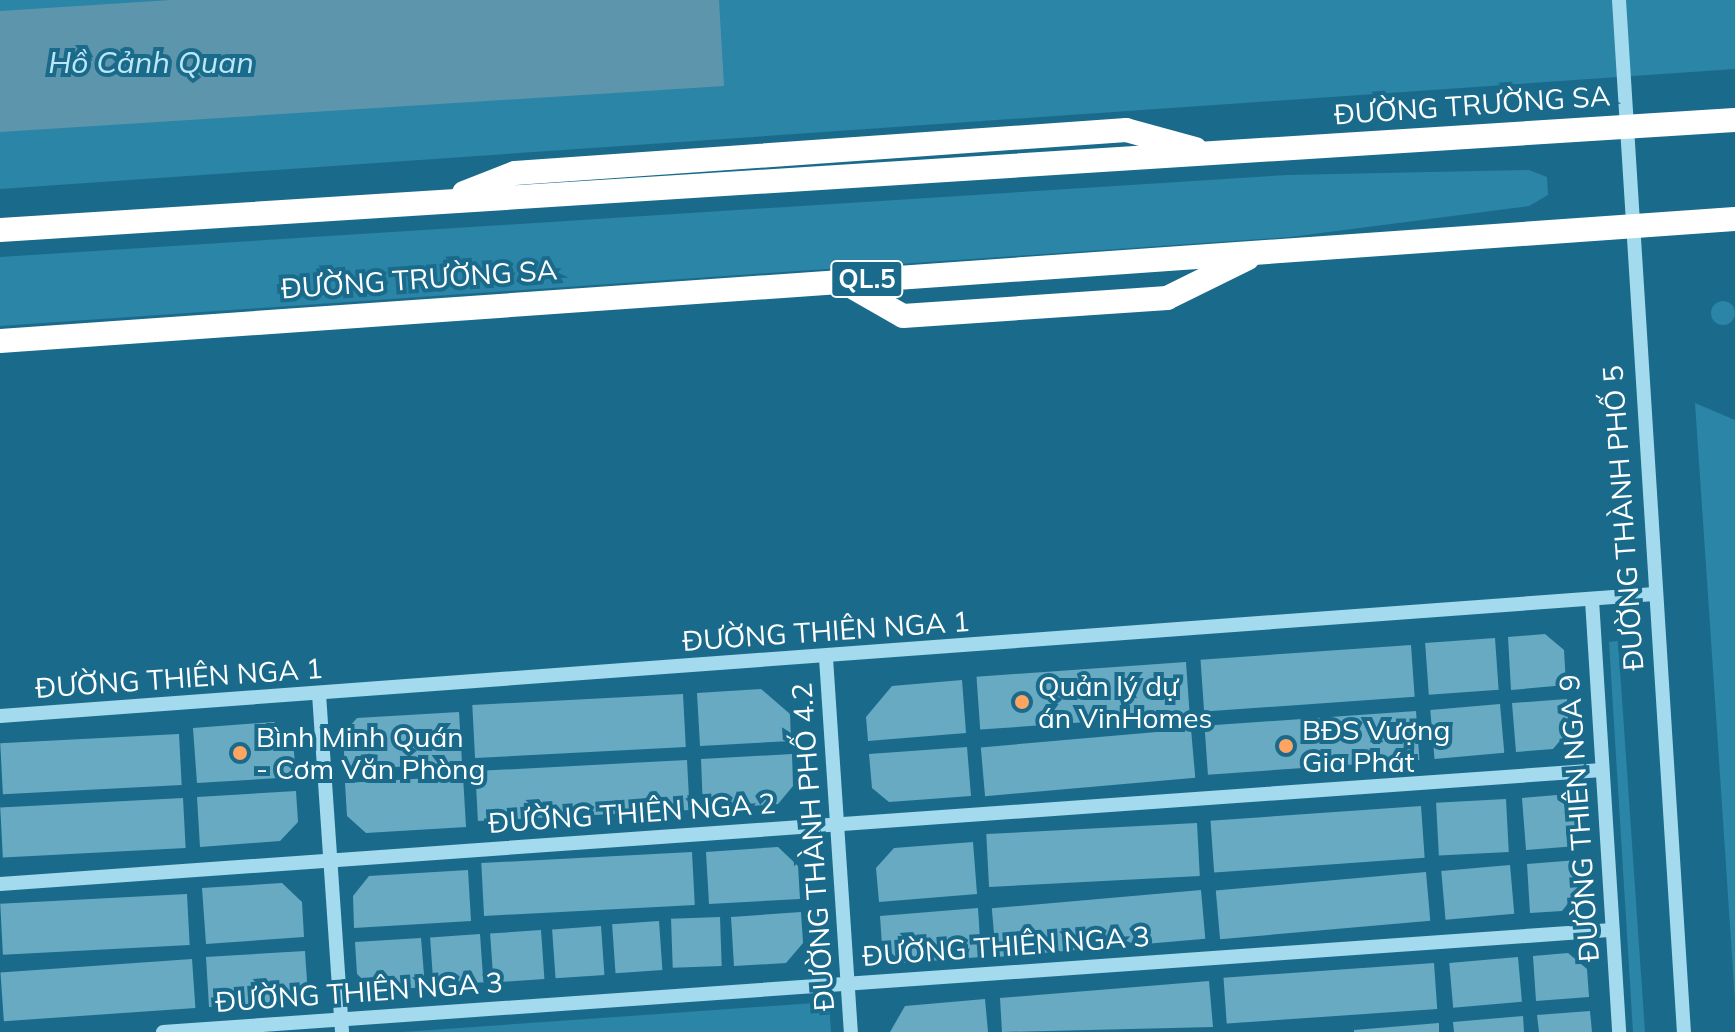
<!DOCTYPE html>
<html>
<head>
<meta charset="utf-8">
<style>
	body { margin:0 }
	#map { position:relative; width:1735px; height:1032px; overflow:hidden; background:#1a6b8b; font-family:Mulish,sans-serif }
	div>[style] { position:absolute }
	.green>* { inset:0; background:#2a85a7 }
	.round { border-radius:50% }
	.water>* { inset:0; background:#5d96ac }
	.building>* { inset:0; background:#69aac3; transform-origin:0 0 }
	.minor>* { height:14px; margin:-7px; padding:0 7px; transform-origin:7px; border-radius:7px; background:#a4daed }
	.highway>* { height:24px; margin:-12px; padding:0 12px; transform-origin:12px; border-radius:12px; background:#fff }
	.dots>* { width:22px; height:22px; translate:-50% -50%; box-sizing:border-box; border:4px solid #1a6b8b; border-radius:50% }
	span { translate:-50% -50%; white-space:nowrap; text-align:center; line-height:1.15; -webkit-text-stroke:8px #1a6b8b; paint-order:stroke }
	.shield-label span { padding:2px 6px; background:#1a6b8b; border:2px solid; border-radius:6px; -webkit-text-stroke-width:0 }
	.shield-label { font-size:26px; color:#fff; font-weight:700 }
	.street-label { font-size:28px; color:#fff }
	.poi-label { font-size:28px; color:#fff }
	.left { translate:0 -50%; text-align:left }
	.water-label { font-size:30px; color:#bce7f6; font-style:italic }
</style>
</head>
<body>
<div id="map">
	<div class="green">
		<div style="clip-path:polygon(0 0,1735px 0,1735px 69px,0 189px)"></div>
		<div style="clip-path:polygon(1529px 170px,1547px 177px,1548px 195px,1529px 206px,1290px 237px,0 326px,0 257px,1287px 175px)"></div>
		<div class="round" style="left:1711px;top:301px;width:24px;height:24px"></div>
		<div style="clip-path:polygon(1695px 403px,1735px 420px,1735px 1001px,1710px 625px)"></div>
		<div style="clip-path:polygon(1618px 641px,1645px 1032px,1633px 1032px,1609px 642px)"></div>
		<div style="clip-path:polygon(829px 1002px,831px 1032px,402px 1032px)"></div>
	</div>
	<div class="water">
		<div style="clip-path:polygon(171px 0,719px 0,724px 86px,0 132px,0 11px)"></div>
	</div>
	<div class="building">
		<div style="clip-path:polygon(1545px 634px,1564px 650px,1566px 685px,1511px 690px,1508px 637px)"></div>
		<div style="left:1495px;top:638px;width:52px;height:70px;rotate:86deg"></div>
		<div style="left:1411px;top:645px;width:52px;height:211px;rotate:86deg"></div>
		<div style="left:1186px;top:662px;width:53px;height:210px;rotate:86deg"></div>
		<div style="clip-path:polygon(962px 680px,966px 733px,868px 741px,866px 717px,892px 686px)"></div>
		<div style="clip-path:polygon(761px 689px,790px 714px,791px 741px,700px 746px,697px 693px)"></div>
		<div style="left:683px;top:694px;width:53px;height:211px;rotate:87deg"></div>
		<div style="clip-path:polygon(1567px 699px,1569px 730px,1553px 749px,1516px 752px,1512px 703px)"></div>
		<div style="left:1500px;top:704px;width:49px;height:70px;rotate:85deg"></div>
		<div style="left:1416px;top:711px;width:49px;height:212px;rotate:86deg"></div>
		<div style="clip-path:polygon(459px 712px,462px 763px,345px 770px,343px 734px,357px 718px)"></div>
		<div style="clip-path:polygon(274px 722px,293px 740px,296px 777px,197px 783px,193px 728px)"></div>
		<div style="left:1191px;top:729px;width:49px;height:211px;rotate:85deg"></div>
		<div style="left:179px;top:734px;width:51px;height:179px;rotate:87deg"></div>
		<div style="clip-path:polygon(967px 747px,971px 796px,889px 802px,872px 788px,869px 754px)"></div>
		<div style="clip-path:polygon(792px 754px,793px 786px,778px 804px,703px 809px,701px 759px)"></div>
		<div style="left:687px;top:760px;width:50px;height:212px;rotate:87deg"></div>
		<div style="clip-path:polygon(463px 776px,466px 827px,366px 833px,347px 816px,345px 783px)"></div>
		<div style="clip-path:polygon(296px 791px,298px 822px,280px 841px,200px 847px,197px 797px)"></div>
		<div style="clip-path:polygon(1557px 795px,1574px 811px,1577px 846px,1526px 850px,1522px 798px)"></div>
		<div style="left:183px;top:798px;width:50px;height:183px;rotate:87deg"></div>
		<div style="left:1506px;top:799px;width:53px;height:70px;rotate:87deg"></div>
		<div style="left:1421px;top:806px;width:52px;height:211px;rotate:86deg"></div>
		<div style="left:1197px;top:823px;width:53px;height:211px;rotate:87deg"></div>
		<div style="clip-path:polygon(973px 842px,977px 894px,879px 902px,876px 868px,894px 848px)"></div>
		<div style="clip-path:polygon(778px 847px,798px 866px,800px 899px,709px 904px,706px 852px)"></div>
		<div style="left:692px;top:852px;width:53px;height:211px;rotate:87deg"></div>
		<div style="clip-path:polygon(1578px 860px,1580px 888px,1562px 911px,1530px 913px,1527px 864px)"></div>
		<div style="left:1510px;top:865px;width:49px;height:69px;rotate:85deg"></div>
		<div style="clip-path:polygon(468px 870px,471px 921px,354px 928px,353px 896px,369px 876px)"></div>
		<div style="left:1426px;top:872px;width:49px;height:211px;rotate:85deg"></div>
		<div style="clip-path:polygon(282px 883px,302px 902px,304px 937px,206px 944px,202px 888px)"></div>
		<div style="left:1201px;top:890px;width:49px;height:210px;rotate:85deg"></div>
		<div style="left:187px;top:894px;width:51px;height:187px;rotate:87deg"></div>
		<div style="clip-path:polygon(978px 908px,981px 957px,903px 963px,882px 945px,880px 916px)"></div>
		<div style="clip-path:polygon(801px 912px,803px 943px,786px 963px,734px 966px,731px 917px)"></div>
		<div style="left:720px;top:917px;width:49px;height:49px;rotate:88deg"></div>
		<div style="left:659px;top:921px;width:49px;height:47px;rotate:86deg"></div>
		<div style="left:601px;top:926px;width:49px;height:49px;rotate:86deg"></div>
		<div style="left:541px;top:930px;width:49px;height:51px;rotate:86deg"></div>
		<div style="left:480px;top:934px;width:49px;height:50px;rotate:86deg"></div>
		<div style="clip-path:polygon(421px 938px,425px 987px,375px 991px,357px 974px,355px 942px)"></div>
		<div style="clip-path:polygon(305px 951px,307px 982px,290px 1002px,209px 1007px,206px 957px)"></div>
		<div style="clip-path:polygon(1568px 953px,1587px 969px,1589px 997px,1536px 1001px,1533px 956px)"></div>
		<div style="left:1518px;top:957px;width:45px;height:69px;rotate:85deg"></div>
		<div style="left:192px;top:959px;width:49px;height:192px;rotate:86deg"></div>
		<div style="left:1434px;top:963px;width:46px;height:211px;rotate:86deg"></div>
		<div style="clip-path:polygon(1209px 981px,1213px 1027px,1002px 1032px,1000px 998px)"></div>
		<div style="clip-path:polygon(985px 999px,988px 1032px,890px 1032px,905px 1006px)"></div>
		<div style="clip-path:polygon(1590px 1011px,1592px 1032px,1539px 1032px,1537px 1015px)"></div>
		<div style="clip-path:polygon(1523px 1016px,1524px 1032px,1454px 1032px,1453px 1022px)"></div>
		<div style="clip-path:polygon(1439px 1023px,1439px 1032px,1354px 1032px,1354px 1030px)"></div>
	</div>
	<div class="minor">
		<div style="left:1619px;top:0;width:1034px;rotate:86.4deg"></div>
		<div style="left:1592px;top:600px;width:433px;rotate:86.4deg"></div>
		<div style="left:826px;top:658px;width:375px;rotate:86.2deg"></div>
		<div style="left:319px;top:694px;width:339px;rotate:86.1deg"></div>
		<div style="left:0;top:716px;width:1659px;rotate:-4.22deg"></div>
		<div style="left:0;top:884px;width:1606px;rotate:-4.07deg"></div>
		<div style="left:163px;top:1032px;width:1453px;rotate:-4.03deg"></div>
	</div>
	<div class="highway">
		<div style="left:464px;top:193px;width:55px;rotate:-21.4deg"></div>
		<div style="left:515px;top:173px;width:613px;rotate:-4.03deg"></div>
		<div style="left:1126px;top:130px;width:72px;rotate:15.4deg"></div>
		<div style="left:0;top:230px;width:1738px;rotate:-3.63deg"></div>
		<div style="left:842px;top:281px;width:70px;rotate:29.8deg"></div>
		<div style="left:903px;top:316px;width:265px;rotate:-3.9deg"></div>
		<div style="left:1167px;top:298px;width:90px;rotate:-26.3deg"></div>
		<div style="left:0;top:341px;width:1739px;rotate:-4.02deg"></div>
	</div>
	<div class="dots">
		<div style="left:1022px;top:702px;background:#ffa561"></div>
		<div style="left:1286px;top:746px;background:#ffa561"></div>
		<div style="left:240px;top:753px;background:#ffa561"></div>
	</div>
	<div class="shield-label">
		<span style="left:867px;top:279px">QL.5</span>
	</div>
	<div class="street-label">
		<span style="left:1472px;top:105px;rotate:-4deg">ĐƯỜNG TRƯỜNG SA</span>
		<span style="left:419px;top:279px;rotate:-4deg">ĐƯỜNG TRƯỜNG SA</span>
		<span style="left:1623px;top:518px;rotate:-94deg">ĐƯỜNG THÀNH PHỐ 5</span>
		<span style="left:826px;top:631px;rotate:-4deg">ĐƯỜNG THIÊN NGA 1</span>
		<span style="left:179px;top:678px;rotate:-4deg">ĐƯỜNG THIÊN NGA 1</span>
		<span style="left:632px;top:813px;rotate:-4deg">ĐƯỜNG THIÊN NGA 2</span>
		<span style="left:1579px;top:818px;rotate:-94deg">ĐƯỜNG THIÊN NGA 9</span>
		<span style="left:813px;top:847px;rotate:-94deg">ĐƯỜNG THÀNH PHỐ 4.2</span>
		<span style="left:1006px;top:946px;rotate:-4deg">ĐƯỜNG THIÊN NGA 3</span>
		<span style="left:359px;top:992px;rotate:-4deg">ĐƯỜNG THIÊN NGA 3</span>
	</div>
	<div class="poi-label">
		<span class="left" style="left:1038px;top:702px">Quản lý dự<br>án VinHomes</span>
		<span class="left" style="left:1302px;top:746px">BĐS Vượng<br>Gia Phát</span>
		<span class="left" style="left:256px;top:753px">Bình Minh Quán<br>- Cơm Văn Phòng</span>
	</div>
	<div class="water-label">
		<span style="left:151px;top:62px">Hồ Cảnh Quan</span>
	</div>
</div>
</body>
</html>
